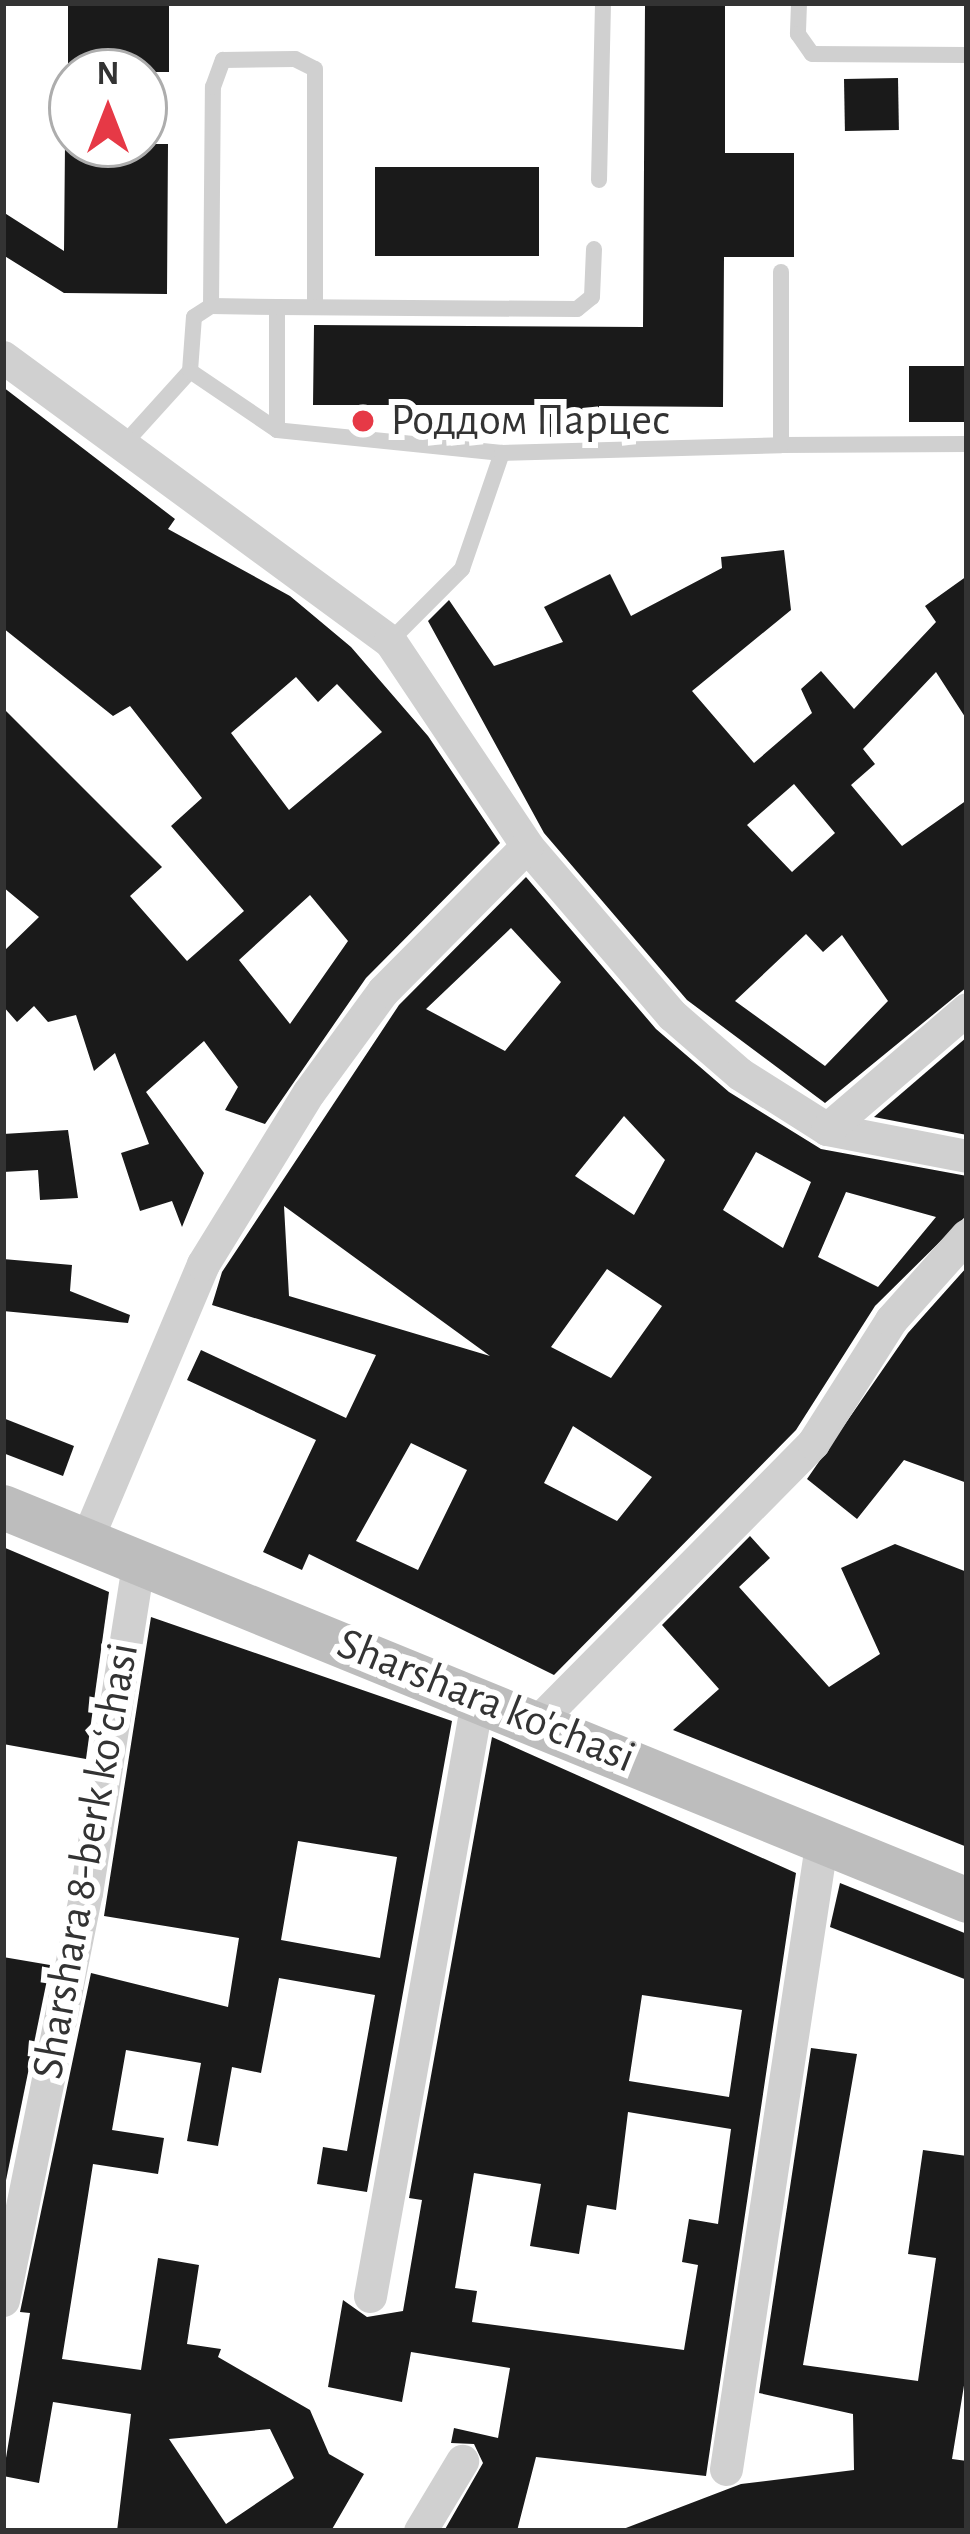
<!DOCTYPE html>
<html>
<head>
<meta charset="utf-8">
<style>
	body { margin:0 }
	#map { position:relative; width:970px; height:2534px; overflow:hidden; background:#fff; font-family:"Alegreya Sans",sans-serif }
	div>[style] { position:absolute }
	.building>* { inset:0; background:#1a1a1a; transform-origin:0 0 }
	.lane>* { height:16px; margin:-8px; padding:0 8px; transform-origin:8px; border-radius:8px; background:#d0d0d0 }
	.street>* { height:33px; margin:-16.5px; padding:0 16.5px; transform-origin:16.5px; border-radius:16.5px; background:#d0d0d0 }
	.secondary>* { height:45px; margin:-22.5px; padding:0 22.5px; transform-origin:22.5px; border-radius:22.5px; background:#bdbdbd }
	.dots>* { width:33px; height:33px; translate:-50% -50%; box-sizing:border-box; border:6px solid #fff; border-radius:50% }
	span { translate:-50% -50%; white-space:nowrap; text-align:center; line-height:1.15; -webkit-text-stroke:12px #fff; paint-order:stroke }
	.poi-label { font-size:45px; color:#333 }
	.left { translate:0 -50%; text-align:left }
	.street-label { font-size:45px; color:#333 }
	.frame { position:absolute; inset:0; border:6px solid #333; pointer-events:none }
	.north { position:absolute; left:48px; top:48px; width:120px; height:120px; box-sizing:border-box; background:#fff; border:3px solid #adadad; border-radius:50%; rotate:0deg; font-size:33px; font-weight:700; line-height:48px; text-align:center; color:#333 }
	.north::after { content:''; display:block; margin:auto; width:42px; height:54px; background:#e63946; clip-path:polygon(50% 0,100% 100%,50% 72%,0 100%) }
</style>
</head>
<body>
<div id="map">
	<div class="building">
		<div style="left:68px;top:3px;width:101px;height:69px"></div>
		<div style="clip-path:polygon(645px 3px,725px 3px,725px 153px,794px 153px,794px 257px,724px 257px,723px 407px,599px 406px,599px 437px,542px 437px,542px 405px,313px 405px,314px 325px,643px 327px)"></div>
		<div style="left:898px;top:78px;width:52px;height:54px;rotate:89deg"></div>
		<div style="clip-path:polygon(65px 144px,168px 144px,167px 294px,64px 293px,3px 255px,3px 212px,64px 251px)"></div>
		<div style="left:375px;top:167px;width:164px;height:89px"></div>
		<div style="left:909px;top:366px;width:58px;height:56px"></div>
		<div style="clip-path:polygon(evenodd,3px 387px,175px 519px,168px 529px,290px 596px,351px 647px,428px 736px,500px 843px,366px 978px,265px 1124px,225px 1110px,238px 1087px,204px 1041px,146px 1092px,204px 1173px,182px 1227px,172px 1201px,140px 1211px,121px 1153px,149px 1144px,115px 1053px,94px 1071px,76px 1015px,48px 1022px,34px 1006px,17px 1022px,3px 1006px,3px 952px,39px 917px,3px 887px,3px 708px,162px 867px,130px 896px,187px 961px,244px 911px,171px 826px,202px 798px,130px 706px,113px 716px,3px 628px,3px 387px,296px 677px,318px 702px,337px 684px,382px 732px,289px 810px,231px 733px,296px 677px,3px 387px,310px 895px,348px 941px,290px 1024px,239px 960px,310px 895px)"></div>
		<div style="clip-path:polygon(evenodd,784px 550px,791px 610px,692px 691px,754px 763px,812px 713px,801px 689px,821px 671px,854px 709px,936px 622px,925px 606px,967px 576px,967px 720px,936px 672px,863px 749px,875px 764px,851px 785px,902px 846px,967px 800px,967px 987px,825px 1103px,687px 1000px,544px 833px,428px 621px,449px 600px,494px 666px,563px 642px,544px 607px,610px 574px,631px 616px,722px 568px,721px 557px,784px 550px,794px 784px,835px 833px,792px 872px,747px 825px,794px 784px,784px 550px,806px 934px,823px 952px,842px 935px,888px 1001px,825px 1066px,735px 1001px,806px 934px)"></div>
		<div style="clip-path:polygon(evenodd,526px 877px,656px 1029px,729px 1092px,821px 1149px,967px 1176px,967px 1215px,875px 1306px,796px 1430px,554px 1675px,309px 1554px,302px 1570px,263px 1552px,316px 1440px,187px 1380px,201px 1350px,346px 1418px,376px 1355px,212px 1305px,222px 1272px,399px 1005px,526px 877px,511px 928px,561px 982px,505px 1051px,426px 1009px,511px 928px,526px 877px,624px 1116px,665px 1160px,634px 1215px,575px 1176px,624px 1116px,526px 877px,756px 1152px,811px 1182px,783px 1248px,723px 1210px,756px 1152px,526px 877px,846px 1192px,936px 1217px,878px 1287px,818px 1257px,846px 1192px,526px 877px,284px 1206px,490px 1356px,289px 1296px,284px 1206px,526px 877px,607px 1269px,662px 1306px,611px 1378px,551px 1347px,607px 1269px,526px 877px,573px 1426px,652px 1477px,617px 1521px,544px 1483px,573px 1426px,526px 877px,411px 1443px,467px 1470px,418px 1570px,356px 1541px,411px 1443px)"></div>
		<div style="clip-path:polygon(967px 1037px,967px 1135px,874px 1117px)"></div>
		<div style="clip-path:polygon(68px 1130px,78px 1198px,40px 1200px,38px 1170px,3px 1172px,3px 1134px)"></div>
		<div style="clip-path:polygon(3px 1259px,72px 1265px,70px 1291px,130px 1315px,128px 1323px,3px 1311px)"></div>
		<div style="clip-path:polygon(967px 1267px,967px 1483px,904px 1460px,857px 1519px,807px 1479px,908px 1333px)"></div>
		<div style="clip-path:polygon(3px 1418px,74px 1446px,63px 1476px,3px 1453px)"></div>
		<div style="clip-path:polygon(750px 1536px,770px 1558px,739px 1587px,829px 1687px,880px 1654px,841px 1568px,895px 1544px,967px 1572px,967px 1847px,673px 1730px,719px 1689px,662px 1625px)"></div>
		<div style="clip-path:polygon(3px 1547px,109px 1592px,86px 1759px,3px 1744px)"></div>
		<div style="clip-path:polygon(evenodd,151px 1617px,452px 1721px,367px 2192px,317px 2184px,323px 2147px,347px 2151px,375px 1995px,279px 1978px,261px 2073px,232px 2067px,218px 2146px,187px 2141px,201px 2063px,126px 2050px,112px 2130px,164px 2138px,158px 2174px,93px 2164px,62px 2359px,141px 2370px,158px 2258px,199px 2265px,187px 2344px,221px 2349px,218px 2357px,310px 2410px,329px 2454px,364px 2474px,331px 2531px,117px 2531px,131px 2414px,53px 2402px,39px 2483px,3px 2476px,30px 2313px,20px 2312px,91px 1973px,228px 2007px,239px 1938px,104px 1916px,151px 1617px,298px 1841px,397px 1857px,380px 1958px,281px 1940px,298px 1841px,151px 1617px,270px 2429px,294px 2478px,226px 2524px,169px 2439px,270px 2429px)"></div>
		<div style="clip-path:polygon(evenodd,492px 1737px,796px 1873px,706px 2476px,536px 2457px,517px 2531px,444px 2531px,483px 2463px,474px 2444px,451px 2443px,454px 2428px,498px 2438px,510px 2368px,411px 2352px,402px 2402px,328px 2387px,343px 2300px,367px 2317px,403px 2311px,422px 2200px,409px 2198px,492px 1737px,642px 1995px,742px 2010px,729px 2097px,629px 2081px,642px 1995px,492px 1737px,628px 2112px,731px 2129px,718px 2224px,689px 2219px,682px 2262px,698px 2265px,684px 2350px,472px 2322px,477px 2291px,455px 2288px,474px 2173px,541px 2184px,530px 2246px,579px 2254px,587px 2205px,616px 2210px,628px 2112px)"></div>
		<div style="clip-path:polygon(840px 1883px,967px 1934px,967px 1980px,830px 1927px)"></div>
		<div style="clip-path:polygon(3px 1957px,50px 1965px,3px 2195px)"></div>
		<div style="clip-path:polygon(811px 2048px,857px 2054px,803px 2365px,918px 2381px,936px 2258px,908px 2254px,923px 2150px,967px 2156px,967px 2367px,952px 2459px,967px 2461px,967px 2531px,618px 2531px,741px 2484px,854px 2470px,853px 2414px,759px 2393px)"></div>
	</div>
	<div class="lane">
		<div style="left:799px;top:3px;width:31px;rotate:92deg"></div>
		<div style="left:798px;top:34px;width:24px;rotate:55deg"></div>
		<div style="left:812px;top:54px;width:155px;rotate:0.4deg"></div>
		<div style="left:599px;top:180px;width:177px;rotate:-88.7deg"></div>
		<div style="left:277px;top:307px;width:66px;rotate:-179.1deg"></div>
		<div style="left:211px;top:306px;width:219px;rotate:-89.5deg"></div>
		<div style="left:213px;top:87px;width:29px;rotate:-70deg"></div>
		<div style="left:223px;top:60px;width:72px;rotate:-0.8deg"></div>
		<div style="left:295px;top:59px;width:22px;rotate:27deg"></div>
		<div style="left:315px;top:69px;width:238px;rotate:90deg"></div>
		<div style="left:190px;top:371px;width:54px;rotate:-85.8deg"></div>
		<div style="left:194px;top:317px;width:20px;rotate:-33deg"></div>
		<div style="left:124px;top:444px;width:98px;rotate:-47.9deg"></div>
		<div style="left:190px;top:371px;width:105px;rotate:34.1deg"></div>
		<div style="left:781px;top:445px;width:186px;rotate:-0.3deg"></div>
		<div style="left:502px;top:453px;width:226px;rotate:-174.2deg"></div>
		<div style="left:277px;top:430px;width:123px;rotate:-90deg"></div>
		<div style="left:277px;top:307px;width:300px;rotate:0.4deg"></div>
		<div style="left:577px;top:309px;width:19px;rotate:-39deg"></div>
		<div style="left:592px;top:297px;width:48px;rotate:-87.6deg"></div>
		<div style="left:390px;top:641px;width:102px;rotate:-45deg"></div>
		<div style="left:462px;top:569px;width:123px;rotate:-71deg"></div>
		<div style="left:502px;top:453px;width:279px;rotate:-1.6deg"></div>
		<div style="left:781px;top:445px;width:173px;rotate:-90deg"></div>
	</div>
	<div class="street">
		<div style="left:3px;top:357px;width:480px;rotate:36.3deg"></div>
		<div style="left:390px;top:641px;width:247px;rotate:56.2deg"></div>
		<div style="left:527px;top:846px;width:223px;rotate:49.4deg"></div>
		<div style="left:672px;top:1015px;width:90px;rotate:40.9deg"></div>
		<div style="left:740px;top:1074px;width:103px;rotate:32.3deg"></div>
		<div style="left:827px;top:1129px;width:143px;rotate:10.9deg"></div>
		<div style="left:827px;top:1129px;width:184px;rotate:-40.6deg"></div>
		<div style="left:86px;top:1541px;width:301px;rotate:-67.1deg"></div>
		<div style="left:203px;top:1264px;width:202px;rotate:-58.4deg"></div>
		<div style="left:309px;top:1092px;width:125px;rotate:-53.8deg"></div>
		<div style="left:383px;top:991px;width:204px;rotate:-45.2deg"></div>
		<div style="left:540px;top:1719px;width:388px;rotate:-45.3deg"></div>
		<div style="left:813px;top:1443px;width:146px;rotate:-57.6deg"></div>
		<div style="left:891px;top:1320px;width:114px;rotate:-48.2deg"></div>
		<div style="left:370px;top:2296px;width:610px;rotate:-79.8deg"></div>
		<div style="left:3px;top:2300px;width:415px;rotate:-78.5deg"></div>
		<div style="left:86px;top:1893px;width:333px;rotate:-81deg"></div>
		<div style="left:726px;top:2469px;width:637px;rotate:-81.34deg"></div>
		<div style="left:420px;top:2531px;width:82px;rotate:-59deg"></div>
	</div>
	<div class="secondary">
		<div style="left:3px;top:1507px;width:1041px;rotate:22.18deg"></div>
	</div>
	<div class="dots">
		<div style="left:363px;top:421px;background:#e63946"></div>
	</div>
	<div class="poi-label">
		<span class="left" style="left:390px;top:421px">Роддом Парцес</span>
	</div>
	<div class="street-label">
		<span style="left:486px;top:1701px;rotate:22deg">Sharshara ko'chasi</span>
		<span style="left:86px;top:1861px;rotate:-80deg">Sharshara 8-berk koʻchasi</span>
	</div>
	<div class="frame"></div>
	<div class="north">N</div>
</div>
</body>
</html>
